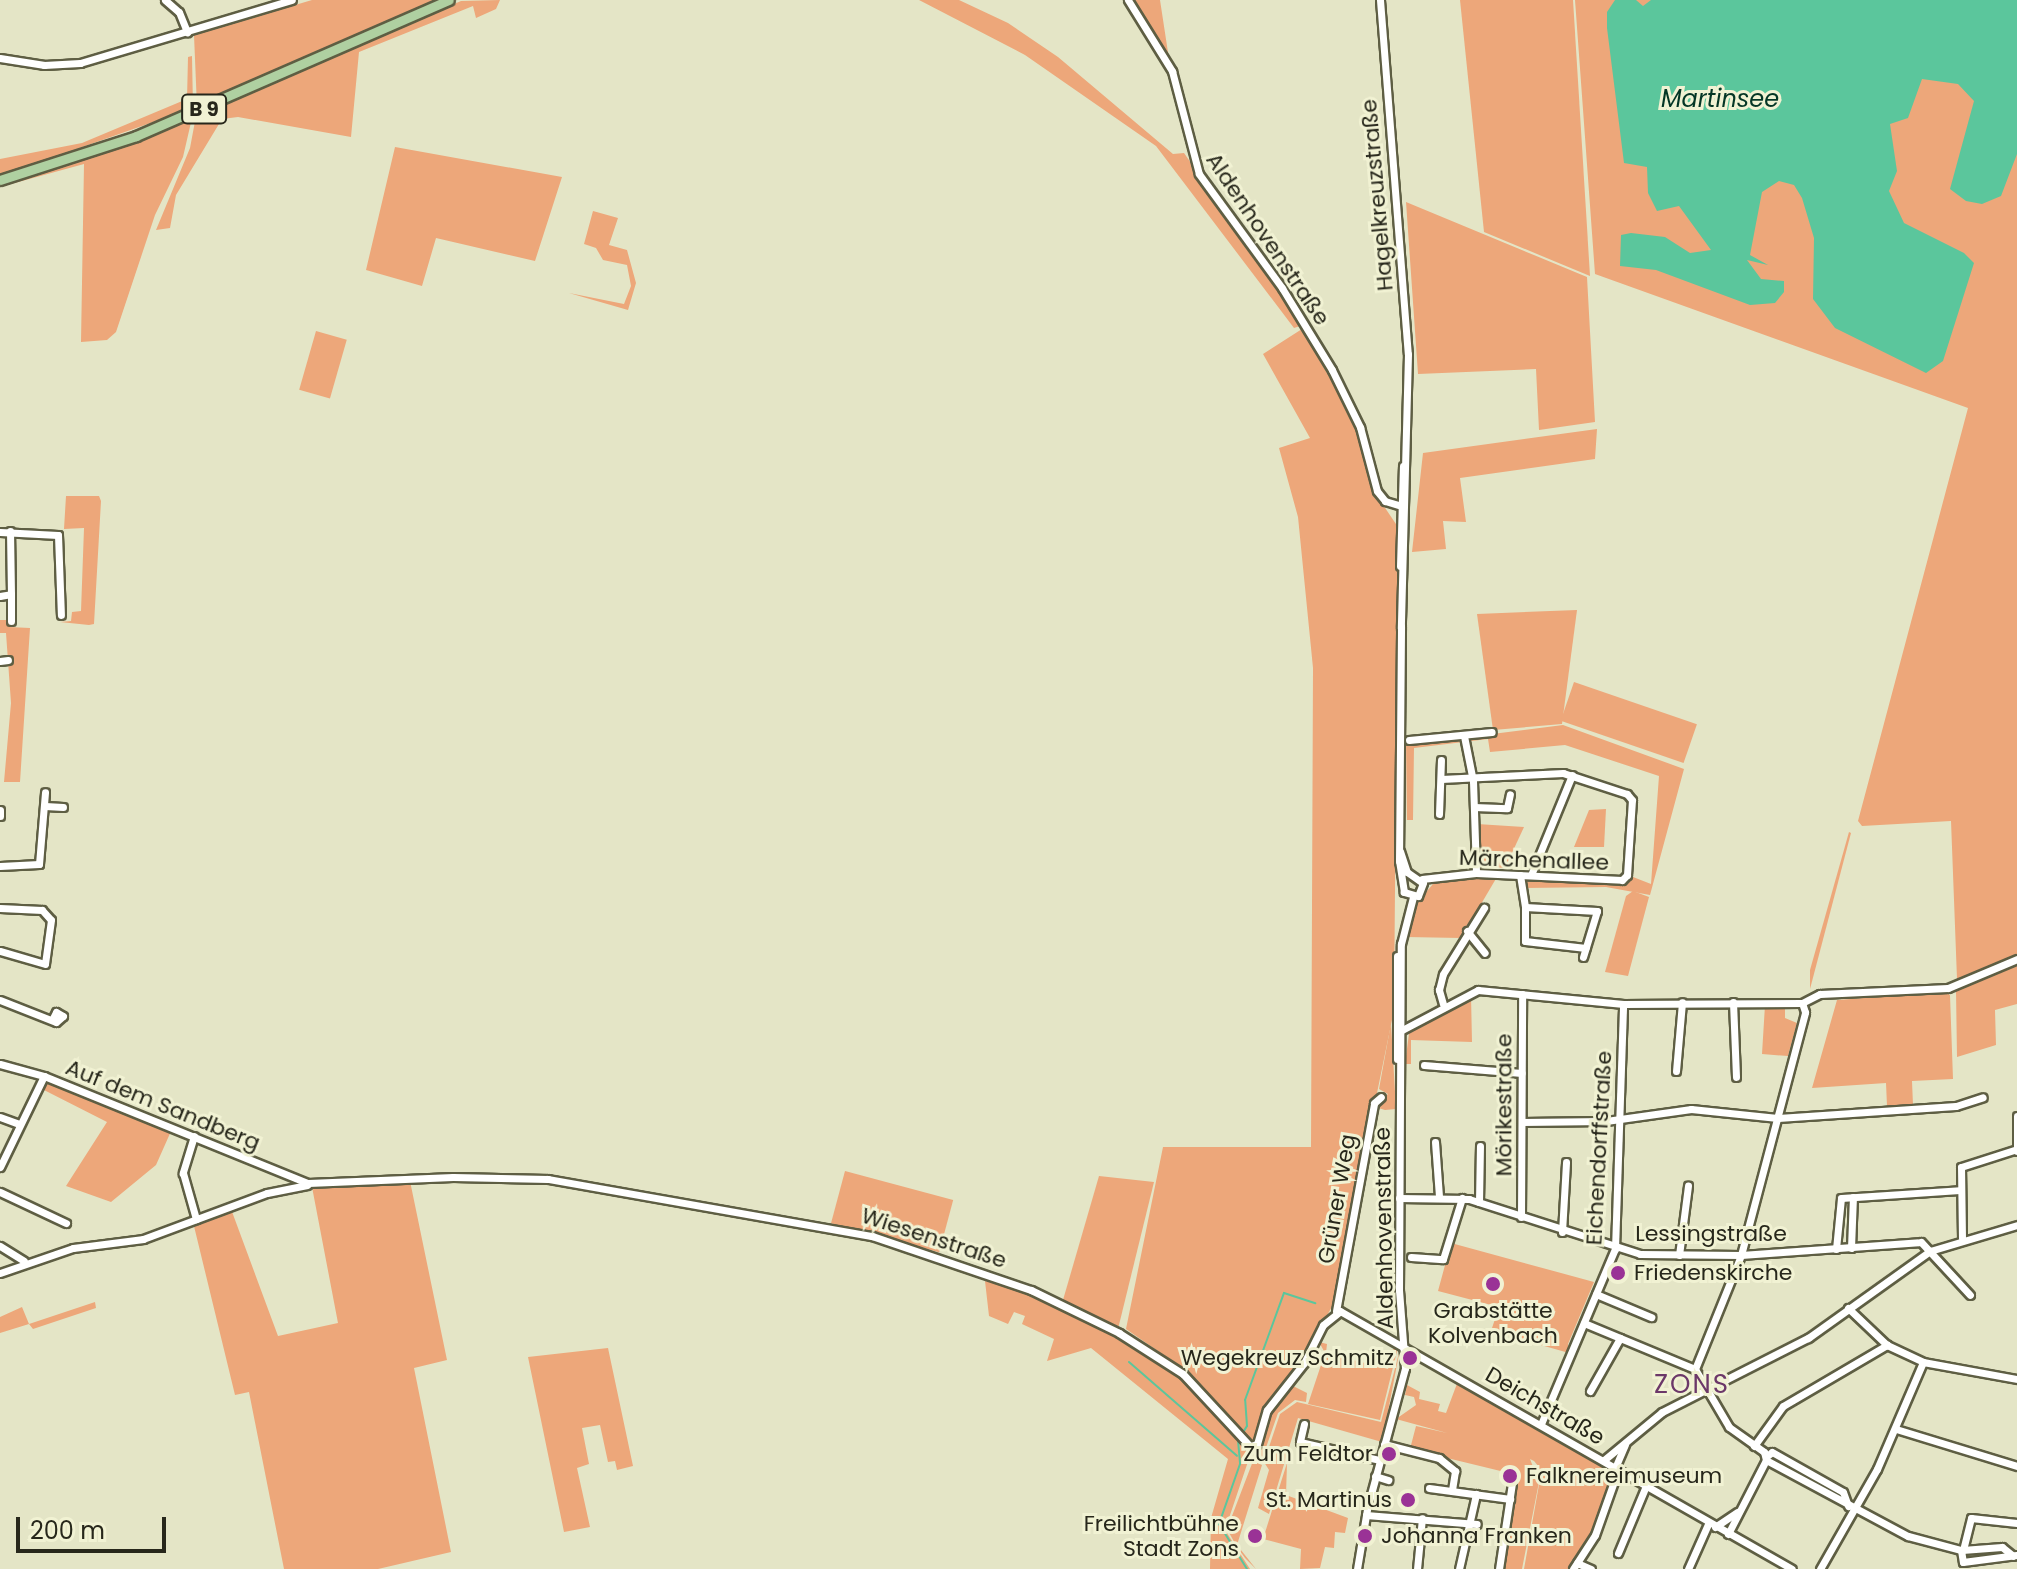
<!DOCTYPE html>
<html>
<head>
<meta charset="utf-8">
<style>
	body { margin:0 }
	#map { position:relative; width:2017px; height:1569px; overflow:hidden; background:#e4e5c6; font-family:Poppins,sans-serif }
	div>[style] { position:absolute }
	.green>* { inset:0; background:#eda77a; transform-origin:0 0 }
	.water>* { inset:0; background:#5bc69c }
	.stream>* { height:2px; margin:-1px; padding:0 1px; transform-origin:1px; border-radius:1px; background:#5bc69c }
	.roads { filter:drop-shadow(2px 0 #5e5e43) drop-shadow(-2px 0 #5e5e43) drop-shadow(0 2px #5e5e43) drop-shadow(0 -2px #5e5e43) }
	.minor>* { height:7px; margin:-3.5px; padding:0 3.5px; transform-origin:3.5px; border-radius:3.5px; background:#fff }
	.major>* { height:9px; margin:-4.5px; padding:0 4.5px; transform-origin:4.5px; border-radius:4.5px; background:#afd0a1 }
	.dots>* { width:22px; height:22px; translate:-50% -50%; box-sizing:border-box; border:4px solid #f1f2d3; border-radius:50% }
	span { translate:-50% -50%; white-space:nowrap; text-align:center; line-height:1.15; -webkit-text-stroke:6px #f1f2d3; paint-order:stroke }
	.shield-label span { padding:2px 6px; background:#f1f2d3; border:2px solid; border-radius:6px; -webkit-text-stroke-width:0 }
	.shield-label { font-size:20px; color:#27271b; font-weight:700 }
	.street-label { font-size:22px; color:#27271b }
	.poi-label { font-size:22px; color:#27271b }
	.left { translate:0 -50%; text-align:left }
	.right { translate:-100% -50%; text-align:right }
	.water-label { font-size:24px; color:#043625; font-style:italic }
	.quarter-label { font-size:26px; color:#6c3869; letter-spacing:2px }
	.scale { position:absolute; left:16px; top:1517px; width:150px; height:36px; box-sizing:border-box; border:4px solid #27271b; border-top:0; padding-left:10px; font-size:24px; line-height:28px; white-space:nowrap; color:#27271b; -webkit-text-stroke:6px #f1f2d3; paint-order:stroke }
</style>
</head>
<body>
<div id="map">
	<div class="green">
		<div style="clip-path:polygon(312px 0,436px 0,197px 107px,194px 35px)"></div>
		<div style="clip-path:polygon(500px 0,496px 9px,476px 18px,473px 6px,359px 52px,351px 137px,238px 117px,222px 119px,176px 195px,170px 228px,156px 230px,190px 148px,196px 116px,461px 1px)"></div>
		<div style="clip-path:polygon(919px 0,959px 0,1008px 23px,1058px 57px,1173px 154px,1184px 153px,1303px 325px,1294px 328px,1156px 146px,1025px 55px)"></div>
		<div style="clip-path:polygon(1132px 0,1160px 0,1169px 59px,1140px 11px)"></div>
		<div style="clip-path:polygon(1460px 0,1573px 0,1590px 276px,1484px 232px)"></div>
		<div style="clip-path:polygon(1575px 0,2017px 0,2017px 956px,1957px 979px,1951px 821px,1862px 826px,1858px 821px,1968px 408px,1595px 274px)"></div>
		<div style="clip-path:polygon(192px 56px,193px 108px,0 176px,0 159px,82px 143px,187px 99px,188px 57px)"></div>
		<div style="clip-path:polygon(192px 118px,183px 157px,155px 215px,116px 332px,107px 340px,81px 342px,84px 164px,0 187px)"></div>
		<div style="clip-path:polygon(395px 147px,562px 177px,535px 261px,436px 238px,422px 286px,366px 270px)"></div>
		<div style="clip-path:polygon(1406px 202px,1587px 277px,1595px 422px,1539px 430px,1536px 369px,1418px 374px)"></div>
		<div style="clip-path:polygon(593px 211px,618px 218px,609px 245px,627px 250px,636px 283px,628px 310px,569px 293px,624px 304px,631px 286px,627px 265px,603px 260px,596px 248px,584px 244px)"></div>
		<div style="clip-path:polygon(1302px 329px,1355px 422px,1377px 496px,1398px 527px,1394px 1010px,1334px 1303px,1300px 1364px,1265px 1411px,1225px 1530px,1250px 1569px,1210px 1569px,1211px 1518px,1228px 1459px,1091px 1348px,1047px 1361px,1054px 1339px,1022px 1324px,1025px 1316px,1014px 1312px,1008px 1324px,989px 1316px,985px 1281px,1037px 1295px,1119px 1333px,1185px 1382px,1240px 1432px,1178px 1365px,1126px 1329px,1163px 1147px,1311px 1147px,1313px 668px,1298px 517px,1279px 448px,1310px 438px,1263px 354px)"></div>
		<div style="left:316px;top:331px;width:32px;height:61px;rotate:16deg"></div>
		<div style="clip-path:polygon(1597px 429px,1595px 459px,1460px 478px,1466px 522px,1443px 521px,1446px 549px,1412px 552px,1423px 453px)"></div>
		<div style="clip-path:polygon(66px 496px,99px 496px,101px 501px,94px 624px,89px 625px,60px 622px,71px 621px,72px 612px,81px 611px,84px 528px,64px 529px)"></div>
		<div style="clip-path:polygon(1577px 610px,1562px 724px,1493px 730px,1477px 614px)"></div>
		<div style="clip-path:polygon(0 620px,8px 620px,9px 627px,30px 628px,20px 782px,4px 782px,11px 703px,6px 633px,0 633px)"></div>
		<div style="left:1574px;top:682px;width:130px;height:41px;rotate:19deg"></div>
		<div style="clip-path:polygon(1563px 725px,1684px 769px,1650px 895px,1606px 887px,1525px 888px,1527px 881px,1624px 883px,1633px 877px,1651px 884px,1659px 776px,1565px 745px,1490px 752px,1488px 739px,1414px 748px,1413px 820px,1407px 820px,1406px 741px,1413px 744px)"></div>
		<div style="clip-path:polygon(1606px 809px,1604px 847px,1574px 847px,1589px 810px)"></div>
		<div style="clip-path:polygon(1477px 824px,1524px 827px,1505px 868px,1479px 866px)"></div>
		<div style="clip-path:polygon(1849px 832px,1851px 833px,1810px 989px,1810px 970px)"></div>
		<div style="clip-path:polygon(1462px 875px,1497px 877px,1461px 938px,1406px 937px,1415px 905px,1433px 884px)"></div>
		<div style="clip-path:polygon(1633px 891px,1649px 897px,1628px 976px,1605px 972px,1626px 896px)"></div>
		<div style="clip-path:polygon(2017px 963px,2017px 1004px,1995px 1010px,1996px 1045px,1957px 1057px,1956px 991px)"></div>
		<div style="clip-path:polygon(1945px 992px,1950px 995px,1953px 1079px,1912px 1081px,1913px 1105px,1887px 1106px,1886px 1083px,1812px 1088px,1837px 1000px)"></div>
		<div style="clip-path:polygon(1471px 995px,1472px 1042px,1411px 1040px,1411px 1064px,1405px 1064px,1410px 1026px)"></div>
		<div style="clip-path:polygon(1765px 1005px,1785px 1005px,1785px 1018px,1797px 1023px,1788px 1056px,1762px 1054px)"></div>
		<div style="clip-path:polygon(1391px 1023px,1396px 1109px,1385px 1110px,1375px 1107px,1388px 1094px,1379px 1089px)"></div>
		<div style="clip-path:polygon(44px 1078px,172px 1129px,156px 1165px,111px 1202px,66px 1186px,107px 1122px,42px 1089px)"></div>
		<div style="left:845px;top:1171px;width:112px;height:54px;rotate:15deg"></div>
		<div style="clip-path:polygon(1099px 1176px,1154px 1182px,1118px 1329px,1063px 1300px)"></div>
		<div style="clip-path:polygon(410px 1181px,447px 1360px,414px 1368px,451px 1552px,378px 1569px,284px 1569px,249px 1392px,235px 1395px,193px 1222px,231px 1209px,278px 1336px,338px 1323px,312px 1187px)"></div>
		<div style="clip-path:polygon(1451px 1243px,1594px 1282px,1568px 1344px,1569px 1353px,1491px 1331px,1499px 1307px,1438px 1291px)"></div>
		<div style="clip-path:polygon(95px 1302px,96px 1308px,33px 1329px,29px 1324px,0 1333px,0 1317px,22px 1307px,29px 1324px)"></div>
		<div style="clip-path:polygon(1319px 1342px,1327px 1344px,1326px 1353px,1388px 1369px,1395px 1344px,1398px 1347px,1380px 1420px,1308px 1404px,1325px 1353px)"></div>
		<div style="clip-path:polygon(608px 1348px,633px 1466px,617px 1470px,615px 1461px,608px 1462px,600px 1425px,582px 1428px,589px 1464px,577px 1468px,590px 1527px,564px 1532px,528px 1357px)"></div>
		<div style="clip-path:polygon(1400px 1349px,1382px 1442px,1298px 1418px,1269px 1514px,1258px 1508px,1269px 1470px,1264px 1462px,1280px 1414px,1297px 1402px,1381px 1422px)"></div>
		<div style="clip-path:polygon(1458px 1381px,1613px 1471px,1593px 1533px,1570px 1569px,1524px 1569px,1540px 1479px,1539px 1467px,1534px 1461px,1530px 1459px,1539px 1482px,1522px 1569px,1502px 1569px,1517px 1475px,1410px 1449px,1416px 1426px,1447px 1433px,1396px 1419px,1416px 1405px,1414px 1397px,1405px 1395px,1407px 1385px,1420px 1392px,1419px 1399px,1440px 1404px,1438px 1411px,1446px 1413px)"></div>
		<div style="clip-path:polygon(1291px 1385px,1307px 1393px,1306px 1402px,1295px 1400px,1278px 1413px,1262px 1459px,1259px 1446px,1267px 1414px)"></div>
		<div style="clip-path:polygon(1253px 1461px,1262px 1465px,1237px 1545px,1256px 1569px,1245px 1558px,1237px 1547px,1227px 1529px)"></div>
		<div style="clip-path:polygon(1287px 1463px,1286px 1495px,1348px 1518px,1345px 1533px,1335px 1532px,1334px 1548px,1325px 1547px,1320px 1568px,1300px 1569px,1301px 1549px,1263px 1539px)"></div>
	</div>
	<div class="water">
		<div style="clip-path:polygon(1615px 0,1636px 0,1643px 6px,1651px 0,2017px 0,2017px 154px,2001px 196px,1982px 204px,1966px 201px,1950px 189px,1974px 101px,1958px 84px,1922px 79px,1908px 118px,1890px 124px,1897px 171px,1889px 191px,1904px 223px,1964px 253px,1974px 263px,1943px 361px,1926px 373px,1835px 328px,1813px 299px,1814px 238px,1802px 198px,1794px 185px,1779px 181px,1762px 192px,1750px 255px,1768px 265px,1747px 260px,1761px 279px,1784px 281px,1784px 292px,1775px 303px,1750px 305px,1656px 270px,1620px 266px,1621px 235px,1631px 233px,1665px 237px,1690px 253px,1711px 250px,1679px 206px,1657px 211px,1648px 193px,1647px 167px,1624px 163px,1607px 28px,1607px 12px)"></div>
	</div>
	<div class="stream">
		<div style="left:1129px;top:1362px;width:143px;rotate:41deg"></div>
		<div style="left:1242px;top:1434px;width:9px;rotate:-58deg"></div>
		<div style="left:1247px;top:1426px;width:26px;rotate:-94deg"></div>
		<div style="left:1245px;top:1400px;width:114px;rotate:-70deg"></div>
		<div style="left:1284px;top:1293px;width:33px;rotate:18deg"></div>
		<div style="left:1238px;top:1440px;width:24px;rotate:85deg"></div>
		<div style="left:1240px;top:1464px;width:64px;rotate:109.3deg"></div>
		<div style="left:1219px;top:1524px;width:53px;rotate:58.1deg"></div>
	</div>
	<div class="roads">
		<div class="minor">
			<div style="left:165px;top:0;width:18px;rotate:41deg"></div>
			<div style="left:179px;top:12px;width:22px;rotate:68deg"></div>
			<div style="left:1128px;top:0;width:84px;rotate:58.2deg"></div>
			<div style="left:1172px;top:71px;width:106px;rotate:75.3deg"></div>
			<div style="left:1199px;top:174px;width:141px;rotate:53.9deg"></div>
			<div style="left:1282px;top:288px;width:96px;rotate:58.6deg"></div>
			<div style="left:1332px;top:370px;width:64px;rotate:63.8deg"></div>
			<div style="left:1360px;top:427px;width:66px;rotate:75.1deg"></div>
			<div style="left:1377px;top:491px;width:13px;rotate:51deg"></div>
			<div style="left:1385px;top:501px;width:17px;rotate:17deg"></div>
			<div style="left:1380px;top:0;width:355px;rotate:85.5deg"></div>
			<div style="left:1408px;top:354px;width:274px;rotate:91.5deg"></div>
			<div style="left:0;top:58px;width:45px;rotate:9deg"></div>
			<div style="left:44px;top:65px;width:36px;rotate:-3deg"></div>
			<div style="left:80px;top:63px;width:221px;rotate:-16.6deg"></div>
			<div style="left:0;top:532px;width:58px;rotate:3deg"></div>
			<div style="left:58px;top:535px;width:80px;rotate:87.9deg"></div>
			<div style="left:1400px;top:566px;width:100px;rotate:-88.3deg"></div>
			<div style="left:11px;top:594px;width:27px;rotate:90deg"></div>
			<div style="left:0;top:596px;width:11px;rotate:-10deg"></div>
			<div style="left:11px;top:594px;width:63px;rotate:-90.9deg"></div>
			<div style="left:0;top:661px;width:8px;rotate:-7deg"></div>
			<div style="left:1464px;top:736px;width:46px;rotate:78.7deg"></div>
			<div style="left:1473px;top:781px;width:92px;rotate:88.1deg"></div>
			<div style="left:1409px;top:740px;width:83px;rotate:-5.5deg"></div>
			<div style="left:45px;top:806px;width:18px;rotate:3deg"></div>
			<div style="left:1474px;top:807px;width:33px;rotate:2deg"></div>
			<div style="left:1507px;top:808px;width:14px;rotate:-78deg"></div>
			<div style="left:0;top:810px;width:6px;rotate:90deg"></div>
			<div style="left:1439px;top:814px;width:54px;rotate:-87.9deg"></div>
			<div style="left:1400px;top:851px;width:22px;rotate:72deg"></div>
			<div style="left:1407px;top:872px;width:19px;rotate:35deg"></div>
			<div style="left:1423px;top:883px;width:14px;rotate:111deg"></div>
			<div style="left:1418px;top:896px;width:15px;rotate:-164deg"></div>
			<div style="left:1404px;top:892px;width:31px;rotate:-99deg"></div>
			<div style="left:1399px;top:861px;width:235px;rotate:-89.5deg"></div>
			<div style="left:0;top:866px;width:39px;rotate:-3deg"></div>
			<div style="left:39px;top:864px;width:72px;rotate:-85.2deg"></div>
			<div style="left:1520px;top:875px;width:32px;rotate:81deg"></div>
			<div style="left:1531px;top:875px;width:108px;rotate:-67.7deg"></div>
			<div style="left:1422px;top:879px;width:54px;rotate:-6.3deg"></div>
			<div style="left:1476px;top:873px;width:146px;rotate:2.7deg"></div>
			<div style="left:1622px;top:880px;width:7px;rotate:-45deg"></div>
			<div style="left:1627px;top:875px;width:75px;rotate:-86.2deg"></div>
			<div style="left:1632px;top:800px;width:8px;rotate:-130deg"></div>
			<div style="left:1627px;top:794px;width:67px;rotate:-161.8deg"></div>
			<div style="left:1563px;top:773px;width:122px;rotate:177.2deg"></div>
			<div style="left:0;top:908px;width:42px;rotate:2.7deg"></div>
			<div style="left:42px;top:910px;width:13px;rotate:48deg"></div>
			<div style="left:51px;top:920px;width:44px;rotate:97.8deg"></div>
			<div style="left:45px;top:964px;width:47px;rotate:-163.9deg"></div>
			<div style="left:1467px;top:931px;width:28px;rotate:51deg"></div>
			<div style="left:1397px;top:956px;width:103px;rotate:90deg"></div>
			<div style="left:1583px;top:957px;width:48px;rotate:-73.1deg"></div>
			<div style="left:1597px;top:911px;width:72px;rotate:-176.8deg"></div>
			<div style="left:1525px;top:907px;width:34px;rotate:90deg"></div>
			<div style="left:1525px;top:941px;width:61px;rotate:6.5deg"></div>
			<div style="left:0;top:1000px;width:60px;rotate:21.4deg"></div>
			<div style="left:56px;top:1022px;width:9px;rotate:-41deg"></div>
			<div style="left:63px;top:1016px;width:8px;rotate:-150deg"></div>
			<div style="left:56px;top:1012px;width:7px;rotate:117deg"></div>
			<div style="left:1733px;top:1002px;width:75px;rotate:87.7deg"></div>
			<div style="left:1802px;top:1003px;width:20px;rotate:-27deg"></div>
			<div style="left:1820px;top:994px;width:128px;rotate:-2.7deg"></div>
			<div style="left:1948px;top:988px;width:75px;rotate:-22.8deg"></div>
			<div style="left:1443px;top:1004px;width:15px;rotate:-106deg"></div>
			<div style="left:1439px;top:990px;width:16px;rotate:-76deg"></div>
			<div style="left:1443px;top:974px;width:78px;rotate:-58.2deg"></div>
			<div style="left:1402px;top:1030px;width:86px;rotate:-27.8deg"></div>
			<div style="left:1478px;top:990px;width:146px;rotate:5.5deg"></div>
			<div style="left:1623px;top:1004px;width:179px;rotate:-0.3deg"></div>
			<div style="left:0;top:1064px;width:46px;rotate:15.3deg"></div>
			<div style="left:44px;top:1076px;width:285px;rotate:22.1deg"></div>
			<div style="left:308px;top:1183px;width:145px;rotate:-2.4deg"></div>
			<div style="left:453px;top:1177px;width:95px;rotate:1.2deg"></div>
			<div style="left:548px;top:1179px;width:329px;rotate:10deg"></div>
			<div style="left:872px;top:1236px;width:168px;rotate:18.8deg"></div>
			<div style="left:1031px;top:1290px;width:98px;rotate:26deg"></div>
			<div style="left:1119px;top:1333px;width:76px;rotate:32.6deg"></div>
			<div style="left:1183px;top:1374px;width:98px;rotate:47.1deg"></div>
			<div style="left:1250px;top:1446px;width:7px;rotate:-16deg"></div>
			<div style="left:1257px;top:1444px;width:35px;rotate:-74deg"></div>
			<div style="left:1267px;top:1410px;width:60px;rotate:-51.8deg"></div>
			<div style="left:1304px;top:1363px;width:42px;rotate:-63.4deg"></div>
			<div style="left:1323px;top:1325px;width:22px;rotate:-39deg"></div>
			<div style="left:1340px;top:1311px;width:520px;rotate:29.72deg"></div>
			<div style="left:1424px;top:1065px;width:98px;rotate:4.7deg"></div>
			<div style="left:1676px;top:1071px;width:69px;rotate:-85deg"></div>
			<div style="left:2017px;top:1116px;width:35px;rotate:90deg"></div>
			<div style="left:0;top:1117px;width:20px;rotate:20deg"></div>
			<div style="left:1522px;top:1122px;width:84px;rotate:-0.7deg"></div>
			<div style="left:1606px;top:1121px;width:86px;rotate:-8deg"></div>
			<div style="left:1691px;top:1109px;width:87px;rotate:5.9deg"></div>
			<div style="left:1778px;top:1118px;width:178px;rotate:-3.9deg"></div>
			<div style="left:1956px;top:1106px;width:28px;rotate:-18deg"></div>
			<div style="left:194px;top:1136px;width:39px;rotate:107deg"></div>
			<div style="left:183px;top:1173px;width:48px;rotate:74.2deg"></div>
			<div style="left:1435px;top:1142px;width:55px;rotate:85.8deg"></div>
			<div style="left:0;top:1167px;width:101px;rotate:-64.2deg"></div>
			<div style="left:0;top:1192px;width:73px;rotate:25.2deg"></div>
			<div style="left:1399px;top:1198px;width:70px;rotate:0.8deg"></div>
			<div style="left:1469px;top:1199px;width:180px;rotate:17.8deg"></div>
			<div style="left:1640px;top:1254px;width:101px;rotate:0.6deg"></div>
			<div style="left:1741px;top:1255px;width:180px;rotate:-4.1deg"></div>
			<div style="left:1921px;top:1242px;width:72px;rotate:47.2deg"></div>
			<div style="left:1479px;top:1202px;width:56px;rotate:-89deg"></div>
			<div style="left:1521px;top:1217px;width:223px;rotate:-89.7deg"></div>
			<div style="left:1562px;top:1232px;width:70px;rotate:-86.7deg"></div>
			<div style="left:1962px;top:1238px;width:71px;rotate:-90.8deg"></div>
			<div style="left:1961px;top:1167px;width:59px;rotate:-17.8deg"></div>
			<div style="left:0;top:1246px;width:28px;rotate:32deg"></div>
			<div style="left:1851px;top:1248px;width:51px;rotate:-87.8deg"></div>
			<div style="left:1836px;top:1249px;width:51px;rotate:-84.4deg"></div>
			<div style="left:1841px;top:1198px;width:119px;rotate:-3.8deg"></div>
			<div style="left:1679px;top:1255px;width:70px;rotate:-82.6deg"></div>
			<div style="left:1411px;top:1257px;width:32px;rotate:4deg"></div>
			<div style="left:1443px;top:1259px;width:64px;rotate:-72.7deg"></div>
			<div style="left:0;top:1273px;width:77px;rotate:-18.9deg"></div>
			<div style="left:73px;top:1248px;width:71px;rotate:-7.3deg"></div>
			<div style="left:143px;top:1239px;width:132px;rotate:-20.4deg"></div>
			<div style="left:267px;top:1193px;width:41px;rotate:-11.3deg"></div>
			<div style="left:1596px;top:1294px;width:60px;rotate:22.7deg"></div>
			<div style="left:1848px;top:1308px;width:54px;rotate:43.5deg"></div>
			<div style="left:1887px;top:1345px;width:40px;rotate:25deg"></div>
			<div style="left:1923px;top:1362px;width:96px;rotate:10.3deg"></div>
			<div style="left:1336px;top:1311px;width:211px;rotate:-79.6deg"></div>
			<div style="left:1374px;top:1103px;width:9px;rotate:-41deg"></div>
			<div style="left:1584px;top:1323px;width:120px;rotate:22.5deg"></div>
			<div style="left:1695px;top:1369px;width:67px;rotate:59.6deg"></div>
			<div style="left:1729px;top:1427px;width:43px;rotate:35.5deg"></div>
			<div style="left:1764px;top:1452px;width:8px;rotate:76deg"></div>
			<div style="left:1766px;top:1460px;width:161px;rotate:28.2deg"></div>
			<div style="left:1908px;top:1536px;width:55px;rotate:14.8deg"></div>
			<div style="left:1961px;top:1550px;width:12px;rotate:81deg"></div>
			<div style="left:1963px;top:1562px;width:54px;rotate:-7.4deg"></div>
			<div style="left:1695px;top:1369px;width:123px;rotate:-68deg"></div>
			<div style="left:1741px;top:1255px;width:251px;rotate:-75.2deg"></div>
			<div style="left:1805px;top:1012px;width:9px;rotate:-108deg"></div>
			<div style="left:1590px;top:1391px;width:61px;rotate:-60.5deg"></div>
			<div style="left:1304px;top:1424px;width:18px;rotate:103deg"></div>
			<div style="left:1300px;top:1442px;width:81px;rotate:12.8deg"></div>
			<div style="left:1541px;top:1424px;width:190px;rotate:-67.1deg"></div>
			<div style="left:1615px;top:1249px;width:245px;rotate:-88.1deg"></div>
			<div style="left:1896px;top:1429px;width:127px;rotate:17deg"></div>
			<div style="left:1384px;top:1444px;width:57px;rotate:14.3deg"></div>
			<div style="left:1439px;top:1458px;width:21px;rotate:39deg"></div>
			<div style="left:1455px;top:1471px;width:20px;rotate:99deg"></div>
			<div style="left:1754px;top:1446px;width:49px;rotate:-54.1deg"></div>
			<div style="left:1783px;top:1406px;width:121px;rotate:-30.4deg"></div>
			<div style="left:1767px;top:1456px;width:6px;rotate:-39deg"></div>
			<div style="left:1772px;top:1452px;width:81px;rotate:29.4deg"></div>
			<div style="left:1843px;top:1492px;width:15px;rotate:70deg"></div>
			<div style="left:1604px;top:1460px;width:75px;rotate:-39.6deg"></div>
			<div style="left:1662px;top:1412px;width:164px;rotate:-26.9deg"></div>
			<div style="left:1808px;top:1338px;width:150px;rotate:-35.5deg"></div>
			<div style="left:1930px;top:1251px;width:91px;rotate:-16.6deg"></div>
			<div style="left:1615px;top:1468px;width:26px;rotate:-67deg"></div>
			<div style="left:1375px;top:1476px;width:14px;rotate:17deg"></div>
			<div style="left:1429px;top:1488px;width:82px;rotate:7.7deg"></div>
			<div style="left:1366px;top:1515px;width:111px;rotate:4.6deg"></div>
			<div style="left:1715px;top:1527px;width:27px;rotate:-34deg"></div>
			<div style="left:1728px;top:1534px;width:83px;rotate:-62.8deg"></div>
			<div style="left:1962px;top:1550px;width:40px;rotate:-4.3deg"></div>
			<div style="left:2002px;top:1547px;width:14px;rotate:39deg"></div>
			<div style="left:1963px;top:1550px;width:33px;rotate:-76deg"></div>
			<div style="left:1971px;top:1518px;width:46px;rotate:6.2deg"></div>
			<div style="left:1618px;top:1553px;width:70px;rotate:-67.4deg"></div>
			<div style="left:1577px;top:1563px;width:15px;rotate:23deg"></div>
			<div style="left:1357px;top:1569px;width:61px;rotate:-80.5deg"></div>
			<div style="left:1367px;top:1509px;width:146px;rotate:-74.9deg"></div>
			<div style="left:1405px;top:1368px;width:78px;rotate:-94.4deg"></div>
			<div style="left:1399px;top:1290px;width:346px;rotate:-89.7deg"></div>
			<div style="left:1401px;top:944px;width:49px;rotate:-75.7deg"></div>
			<div style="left:1417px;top:1569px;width:51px;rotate:-84.4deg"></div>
			<div style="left:1459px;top:1569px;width:77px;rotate:-77.2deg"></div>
			<div style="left:1499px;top:1569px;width:87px;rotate:-81.4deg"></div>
			<div style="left:1573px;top:1569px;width:40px;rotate:-57.1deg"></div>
			<div style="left:1595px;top:1535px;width:69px;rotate:-70.5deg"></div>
			<div style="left:1688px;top:1569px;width:49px;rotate:-66deg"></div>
			<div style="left:1820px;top:1569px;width:115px;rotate:-60.3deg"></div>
			<div style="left:1877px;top:1469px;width:116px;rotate:-66.7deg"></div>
		</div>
		<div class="major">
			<div style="left:0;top:180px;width:143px;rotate:-17.9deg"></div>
			<div style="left:136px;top:136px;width:341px;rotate:-23.5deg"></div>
		</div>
	</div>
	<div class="dots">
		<div style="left:1618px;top:1273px;background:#9a3296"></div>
		<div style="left:1493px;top:1284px;background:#9a3296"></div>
		<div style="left:1410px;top:1358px;background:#9a3296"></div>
		<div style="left:1389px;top:1454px;background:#9a3296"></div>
		<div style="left:1510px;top:1476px;background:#9a3296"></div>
		<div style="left:1408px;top:1500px;background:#9a3296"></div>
		<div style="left:1255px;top:1536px;background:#9a3296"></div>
		<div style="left:1365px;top:1536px;background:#9a3296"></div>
	</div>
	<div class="shield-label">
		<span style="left:204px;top:109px">B 9</span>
	</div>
	<div class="street-label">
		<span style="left:1377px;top:195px;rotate:-95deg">Hagelkreuzstraße</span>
		<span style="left:1268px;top:239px;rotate:56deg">Aldenhovenstraße</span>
		<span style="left:1534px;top:860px;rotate:2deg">Märchenallee</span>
		<span style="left:163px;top:1105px;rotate:22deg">Auf dem Sandberg</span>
		<span style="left:1504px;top:1105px;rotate:-90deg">Mörikestraße</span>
		<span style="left:1599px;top:1148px;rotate:-87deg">Eichendorffstraße</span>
		<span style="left:1337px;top:1199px;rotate:-80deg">Grüner Weg</span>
		<span style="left:1384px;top:1228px;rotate:-91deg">Aldenhovenstraße</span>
		<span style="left:1711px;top:1234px">Lessingstraße</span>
		<span style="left:934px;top:1238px;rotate:18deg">Wiesenstraße</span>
		<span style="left:1545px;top:1406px;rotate:30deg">Deichstraße</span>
	</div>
	<div class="poi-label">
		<span class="left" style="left:1634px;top:1273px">Friedenskirche</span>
		<span style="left:1493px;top:1323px">Grabstätte<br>Kolvenbach</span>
		<span class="right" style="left:1394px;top:1358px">Wegekreuz Schmitz</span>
		<span class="right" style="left:1373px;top:1454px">Zum Feldtor</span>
		<span class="left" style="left:1526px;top:1476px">Falknereimuseum</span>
		<span class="right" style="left:1392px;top:1500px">St. Martinus</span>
		<span class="right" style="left:1239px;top:1536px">Freilichtbühne<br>Stadt Zons</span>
		<span class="left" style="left:1381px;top:1536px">Johanna Franken</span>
	</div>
	<div class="water-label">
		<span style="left:1720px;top:99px">Martinsee</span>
	</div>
	<div class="quarter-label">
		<span style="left:1692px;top:1385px">ZONS</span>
	</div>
	<div class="scale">200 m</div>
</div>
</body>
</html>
